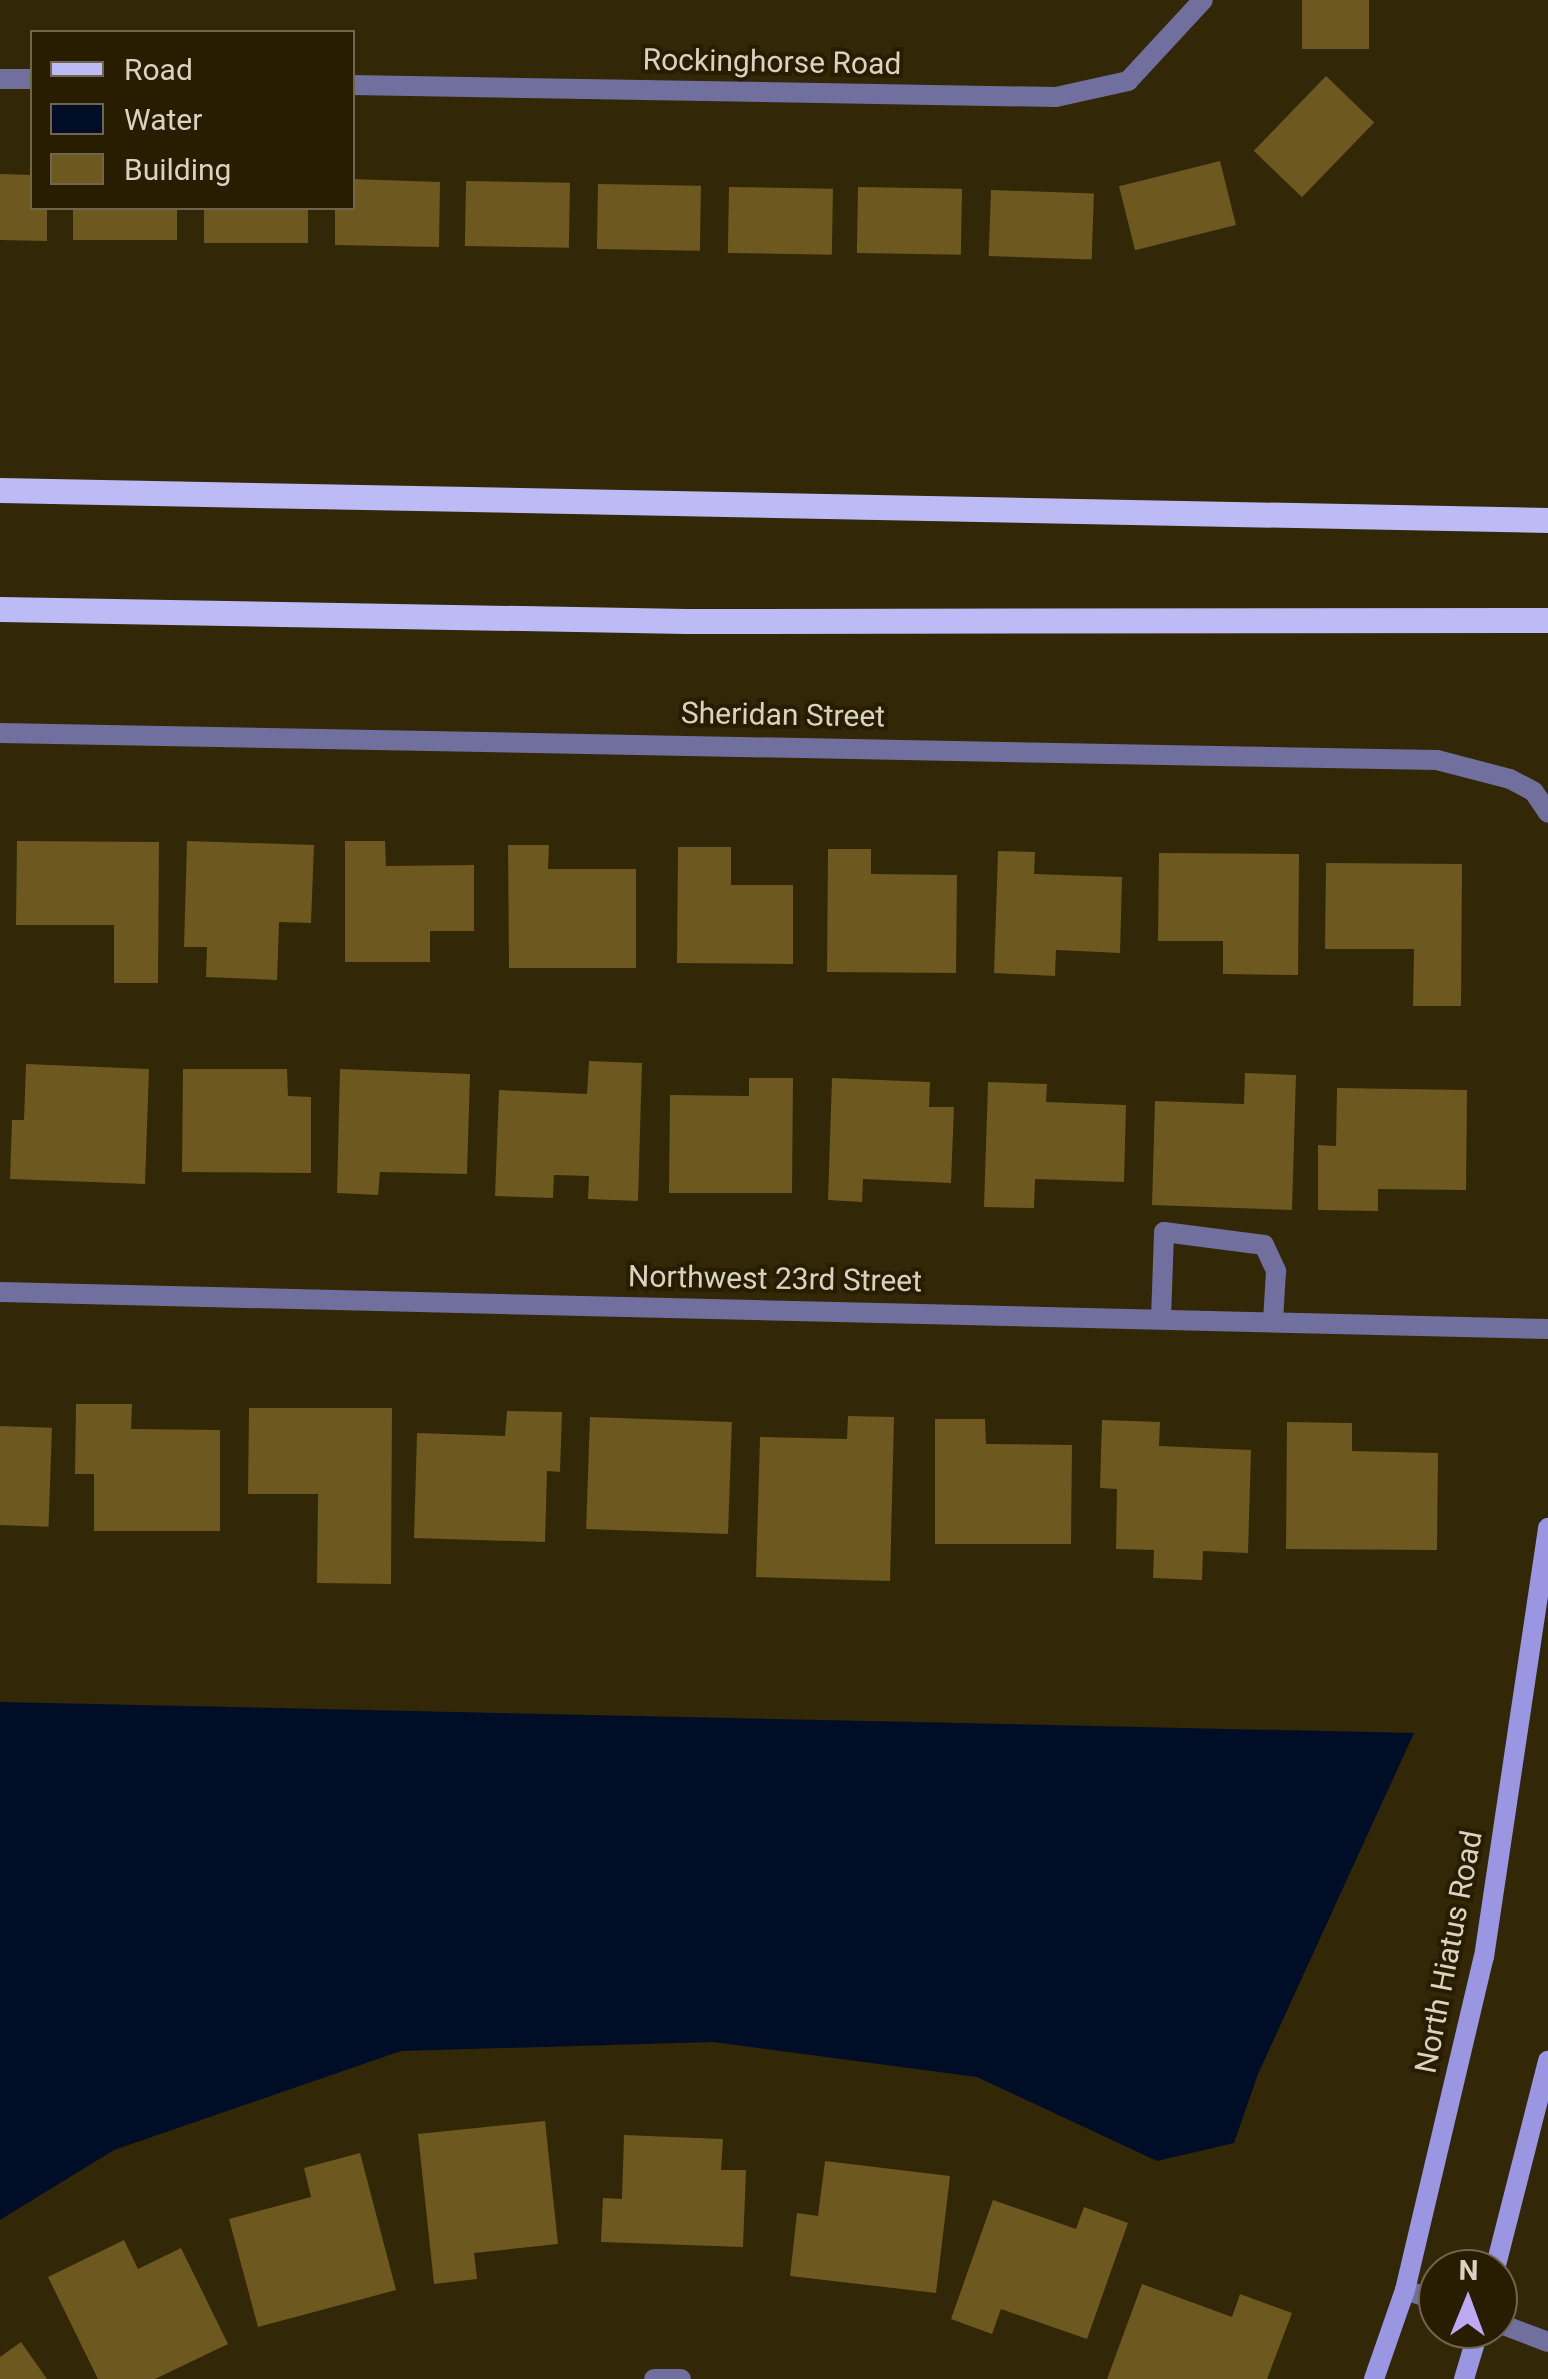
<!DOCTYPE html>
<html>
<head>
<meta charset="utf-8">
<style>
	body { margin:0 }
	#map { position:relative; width:1548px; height:2379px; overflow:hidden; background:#322706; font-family:Roboto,sans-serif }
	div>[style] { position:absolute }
	.water>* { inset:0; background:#000d27 }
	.building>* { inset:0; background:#6d581f; transform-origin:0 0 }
	.lane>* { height:20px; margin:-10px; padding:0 10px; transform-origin:10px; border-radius:10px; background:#706f9d }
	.street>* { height:20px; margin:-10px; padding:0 10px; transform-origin:10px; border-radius:10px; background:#706f9d }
	.secondary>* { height:20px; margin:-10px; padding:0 10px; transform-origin:10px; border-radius:10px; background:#9a96e1 }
	.primary>* { height:25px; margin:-12.5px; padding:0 12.5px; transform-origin:12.5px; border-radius:12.5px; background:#bcbbf5 }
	span { translate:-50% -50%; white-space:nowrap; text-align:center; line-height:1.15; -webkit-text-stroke:8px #281d00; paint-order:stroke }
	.street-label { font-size:30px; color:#dad3c1 }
	.legend { position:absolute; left:30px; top:30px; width:325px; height:180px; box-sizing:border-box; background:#281d00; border:2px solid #6f664d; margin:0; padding:12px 18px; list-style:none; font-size:30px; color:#dad3c1 }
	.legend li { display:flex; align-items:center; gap:20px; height:50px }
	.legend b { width:50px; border:2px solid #6f664d }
	.north { position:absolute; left:1418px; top:2249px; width:100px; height:100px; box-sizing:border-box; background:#281d00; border:2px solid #6f664d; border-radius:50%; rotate:1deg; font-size:28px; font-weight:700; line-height:40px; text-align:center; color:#dad3c1 }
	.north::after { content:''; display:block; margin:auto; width:35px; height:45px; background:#bea9f4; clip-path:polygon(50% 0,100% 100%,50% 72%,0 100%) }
</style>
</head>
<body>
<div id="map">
	<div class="water">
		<div style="clip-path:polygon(0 1702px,1414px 1733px,1258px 2074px,1234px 2143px,1157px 2161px,977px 2077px,713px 2042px,401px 2051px,114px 2150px,0 2220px)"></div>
	</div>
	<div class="building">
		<div style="left:1302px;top:0;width:67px;height:49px"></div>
		<div style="left:1326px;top:76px;width:67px;height:104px;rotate:44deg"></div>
		<div style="left:1220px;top:161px;width:66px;height:104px;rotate:76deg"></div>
		<div style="clip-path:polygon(0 174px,32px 175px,32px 208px,47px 208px,47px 241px,0 240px)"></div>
		<div style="clip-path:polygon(352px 179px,440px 182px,439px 247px,335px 245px,335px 208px,352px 208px)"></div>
		<div style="left:466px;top:181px;width:104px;height:65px;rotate:1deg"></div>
		<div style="left:598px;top:184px;width:103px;height:65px;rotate:1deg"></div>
		<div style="left:729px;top:187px;width:104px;height:66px;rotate:1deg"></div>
		<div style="left:858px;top:187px;width:104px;height:66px;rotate:1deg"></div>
		<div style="left:991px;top:190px;width:103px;height:66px;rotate:2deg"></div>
		<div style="left:73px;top:208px;width:104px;height:32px"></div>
		<div style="left:204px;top:208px;width:104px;height:35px"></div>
		<div style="clip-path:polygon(17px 841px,159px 842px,158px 983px,114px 983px,114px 925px,16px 925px)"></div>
		<div style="clip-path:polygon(187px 841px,314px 845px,311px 923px,279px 922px,277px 980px,206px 977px,207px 947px,184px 947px)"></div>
		<div style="clip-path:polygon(345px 841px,385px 841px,386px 866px,474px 865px,474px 931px,430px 931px,430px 962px,345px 962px)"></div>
		<div style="clip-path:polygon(508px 845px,549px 845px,548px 869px,636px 869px,636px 968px,509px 968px)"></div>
		<div style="clip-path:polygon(678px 847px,731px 847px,731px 885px,793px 885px,793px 964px,677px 963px)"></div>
		<div style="clip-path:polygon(828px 849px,871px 849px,871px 874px,957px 875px,956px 973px,827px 972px)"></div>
		<div style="clip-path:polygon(998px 851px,1035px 852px,1034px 874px,1122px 877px,1120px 953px,1056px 950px,1055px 976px,994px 973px)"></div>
		<div style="clip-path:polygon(1159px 853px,1299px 854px,1298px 975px,1223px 974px,1223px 941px,1158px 941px)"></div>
		<div style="clip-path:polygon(1326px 863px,1462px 864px,1461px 1006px,1413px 1006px,1414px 949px,1325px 949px)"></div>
		<div style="clip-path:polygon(589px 1061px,642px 1063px,638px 1201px,588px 1199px,589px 1176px,554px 1175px,553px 1198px,495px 1196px,499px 1090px,587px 1094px)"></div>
		<div style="clip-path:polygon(26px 1064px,149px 1069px,145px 1184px,10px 1179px,12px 1120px,24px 1120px)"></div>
		<div style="clip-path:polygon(183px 1069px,287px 1069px,288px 1096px,311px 1097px,311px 1173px,182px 1172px)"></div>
		<div style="clip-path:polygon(340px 1069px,470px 1074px,467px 1174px,380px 1172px,378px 1195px,337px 1193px)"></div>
		<div style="clip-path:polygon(1245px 1073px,1296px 1075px,1292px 1210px,1152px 1205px,1155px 1101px,1244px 1104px)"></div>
		<div style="clip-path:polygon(749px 1078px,793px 1078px,792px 1193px,669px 1193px,670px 1095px,749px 1096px)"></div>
		<div style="clip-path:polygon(832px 1078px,930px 1082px,929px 1107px,954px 1107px,951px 1183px,863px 1179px,862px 1202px,828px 1200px)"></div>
		<div style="clip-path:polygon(988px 1082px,1047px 1084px,1046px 1102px,1126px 1105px,1124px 1182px,1035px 1179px,1034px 1208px,984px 1207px)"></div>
		<div style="clip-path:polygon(1337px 1088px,1467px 1090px,1466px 1190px,1378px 1189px,1378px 1211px,1318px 1210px,1318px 1145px,1336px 1146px)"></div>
		<div style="clip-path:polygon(76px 1404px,132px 1404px,131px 1429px,220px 1430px,220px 1531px,94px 1531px,94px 1474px,75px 1474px)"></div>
		<div style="clip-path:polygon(249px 1408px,392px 1408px,391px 1584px,317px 1583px,318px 1494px,248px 1494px)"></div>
		<div style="clip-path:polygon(507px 1411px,562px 1412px,560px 1472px,547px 1471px,545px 1542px,414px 1538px,417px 1433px,505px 1436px)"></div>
		<div style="clip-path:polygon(848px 1416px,894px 1417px,890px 1581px,756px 1577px,760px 1437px,847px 1439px)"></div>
		<div style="left:590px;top:1417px;width:142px;height:112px;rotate:2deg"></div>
		<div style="clip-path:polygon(935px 1419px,985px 1419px,986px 1444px,1072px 1445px,1071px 1544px,935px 1544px)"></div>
		<div style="clip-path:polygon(1102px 1420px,1160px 1422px,1159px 1446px,1251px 1450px,1248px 1553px,1203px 1551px,1202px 1580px,1153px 1578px,1154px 1550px,1116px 1549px,1117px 1489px,1100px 1488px)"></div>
		<div style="clip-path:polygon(1287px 1422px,1352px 1423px,1352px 1451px,1438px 1453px,1437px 1550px,1286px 1549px)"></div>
		<div style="left:0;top:1426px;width:52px;height:99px;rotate:2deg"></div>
		<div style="clip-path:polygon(545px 2121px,558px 2244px,474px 2253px,477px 2279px,434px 2284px,418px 2134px)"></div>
		<div style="clip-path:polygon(624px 2135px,723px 2139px,721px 2170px,746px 2170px,743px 2247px,601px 2242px,603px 2198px,622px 2199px)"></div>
		<div style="clip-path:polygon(360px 2153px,396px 2290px,258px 2327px,229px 2219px,311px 2197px,304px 2168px)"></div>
		<div style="clip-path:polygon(825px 2161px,950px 2176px,936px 2293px,790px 2276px,797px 2213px,818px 2216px)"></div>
		<div style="clip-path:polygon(993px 2200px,1076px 2229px,1084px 2207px,1128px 2223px,1087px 2339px,1001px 2309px,992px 2334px,951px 2319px)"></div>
		<div style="clip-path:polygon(124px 2240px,138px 2269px,181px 2248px,228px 2344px,155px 2379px,98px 2379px,48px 2277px)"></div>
		<div style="clip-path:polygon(1142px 2284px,1232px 2317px,1240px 2294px,1292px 2313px,1267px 2379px,1107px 2379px)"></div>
		<div style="clip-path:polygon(21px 2342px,47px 2379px,0 2379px,0 2357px)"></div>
	</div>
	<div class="lane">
		<div style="left:1161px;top:1319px;width:87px;rotate:-88deg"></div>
		<div style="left:1164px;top:1232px;width:101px;rotate:7.4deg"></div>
		<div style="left:1264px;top:1245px;width:29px;rotate:65deg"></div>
		<div style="left:1276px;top:1271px;width:51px;rotate:93.4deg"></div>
	</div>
	<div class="street">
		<div style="left:0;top:79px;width:32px"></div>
		<div style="left:352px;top:85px;width:704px;rotate:0.98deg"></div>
		<div style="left:1056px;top:97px;width:74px;rotate:-12.5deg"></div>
		<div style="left:1128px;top:81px;width:110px;rotate:-47.2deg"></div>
		<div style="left:0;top:733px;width:1437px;rotate:1.08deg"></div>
		<div style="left:1437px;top:760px;width:75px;rotate:14.6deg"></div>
		<div style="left:1510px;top:779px;width:27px;rotate:28deg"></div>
		<div style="left:1534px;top:792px;width:25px;rotate:56deg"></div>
		<div style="left:0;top:1292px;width:1548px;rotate:1.37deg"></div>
		<div style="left:1405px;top:2290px;width:35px;rotate:18deg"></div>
		<div style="left:1498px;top:2323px;width:53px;rotate:20.8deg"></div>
		<div style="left:654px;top:2379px;width:27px"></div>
	</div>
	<div class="secondary">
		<div style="left:1495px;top:2269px;width:215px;rotate:-75.7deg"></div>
		<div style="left:1374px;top:2379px;width:94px;rotate:-70.8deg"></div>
		<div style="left:1405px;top:2290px;width:342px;rotate:-76.7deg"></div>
		<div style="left:1484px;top:1957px;width:434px;rotate:-81.5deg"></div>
		<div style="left:1464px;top:2379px;width:52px;rotate:-73.3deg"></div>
	</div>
	<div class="primary">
		<div style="left:0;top:490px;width:1548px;rotate:1.11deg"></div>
		<div style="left:0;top:609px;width:686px;rotate:1deg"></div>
		<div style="left:686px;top:621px;width:862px;rotate:-0.07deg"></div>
	</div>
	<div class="street-label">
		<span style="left:772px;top:62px;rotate:1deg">Rockinghorse Road</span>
		<span style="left:783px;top:715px;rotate:1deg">Sheridan Street</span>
		<span style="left:775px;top:1279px;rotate:1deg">Northwest 23rd Street</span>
		<span style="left:1449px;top:1952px;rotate:-79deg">North Hiatus Road</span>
	</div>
	<ul class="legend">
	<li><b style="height:12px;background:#bcbbf5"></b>Road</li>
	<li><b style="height:28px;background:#000d27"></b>Water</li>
	<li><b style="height:28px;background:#6d581f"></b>Building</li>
	</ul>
	<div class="north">N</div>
</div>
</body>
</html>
